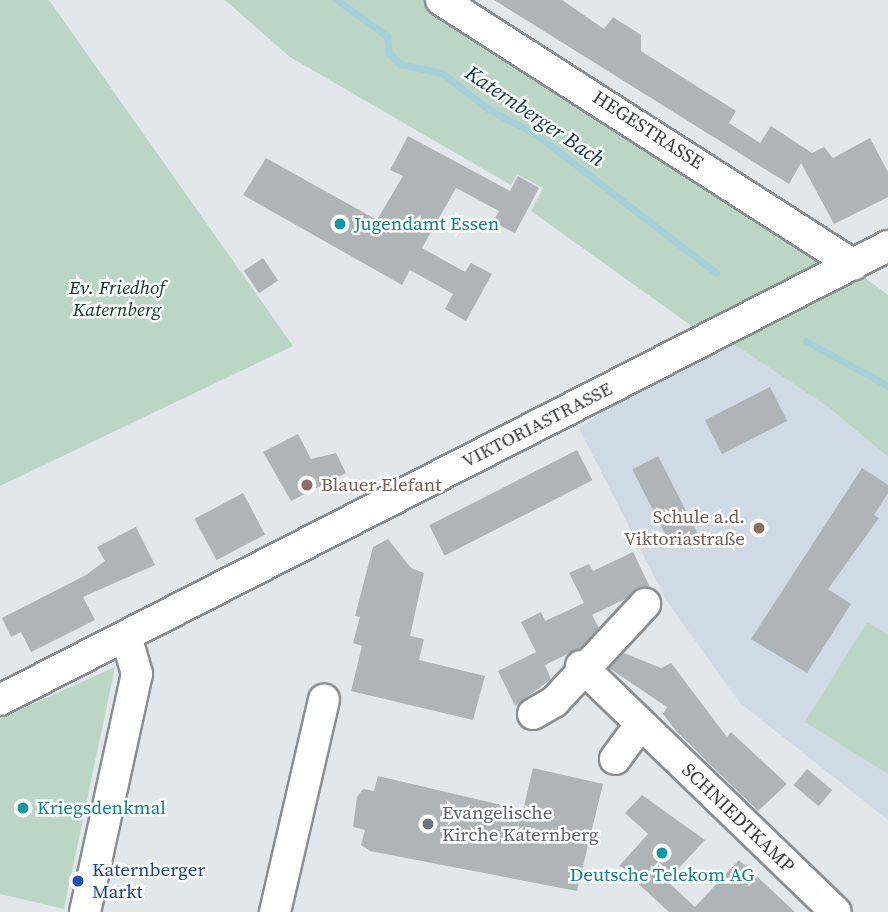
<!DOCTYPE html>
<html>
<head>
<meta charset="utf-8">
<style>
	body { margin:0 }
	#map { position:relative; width:888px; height:912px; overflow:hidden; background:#e2e7ec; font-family:"Source Serif 4",serif }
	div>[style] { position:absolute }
	.built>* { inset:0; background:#cfdae4 }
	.green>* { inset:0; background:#bcd6c6 }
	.stream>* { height:7px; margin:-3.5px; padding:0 3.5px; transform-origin:3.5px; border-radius:3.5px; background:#a4d1da }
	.building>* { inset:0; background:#afb4b8; transform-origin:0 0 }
	.roads { filter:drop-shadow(2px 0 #898e92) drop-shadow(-2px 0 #898e92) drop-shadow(0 2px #898e92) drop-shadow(0 -2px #898e92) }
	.minor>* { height:30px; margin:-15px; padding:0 15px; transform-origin:15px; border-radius:15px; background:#fff }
	.dots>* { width:19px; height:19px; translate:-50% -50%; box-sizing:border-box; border:4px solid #fff; border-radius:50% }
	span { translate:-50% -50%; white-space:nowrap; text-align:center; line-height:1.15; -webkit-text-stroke:5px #fff; paint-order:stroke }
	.street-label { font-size:19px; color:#393b3d }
	.culture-label { font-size:19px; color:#0d838f }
	.left { translate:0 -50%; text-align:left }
	.park-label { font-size:19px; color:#02331d; font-style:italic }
	.education-label { font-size:19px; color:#785e54 }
	.right { translate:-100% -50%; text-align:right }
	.worship-label { font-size:19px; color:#5b616d }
	.transit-label { font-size:19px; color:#164399 }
	.water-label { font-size:21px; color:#09353c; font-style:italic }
</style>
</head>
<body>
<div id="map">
	<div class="built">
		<div style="clip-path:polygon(711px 339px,738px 347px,828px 407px,888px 457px,888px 820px,740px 703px,666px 600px,579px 428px)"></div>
	</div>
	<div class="green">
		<div style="clip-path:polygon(0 0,49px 0,293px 346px,0 486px)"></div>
		<div style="clip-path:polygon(225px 0,425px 0,850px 266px,707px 337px,531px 211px,543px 188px,517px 174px,511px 185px,290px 57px)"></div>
		<div style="clip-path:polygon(853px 269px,888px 295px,888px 457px,828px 407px,738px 347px,711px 339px)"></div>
		<div style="clip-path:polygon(867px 622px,888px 635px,888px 774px,805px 722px)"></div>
		<div style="clip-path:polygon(115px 667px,64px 909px,0 894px,0 719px)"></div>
	</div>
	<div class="stream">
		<div style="left:337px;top:0;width:62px;rotate:35.8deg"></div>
		<div style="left:387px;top:36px;width:17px;rotate:83deg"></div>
		<div style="left:389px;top:53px;width:16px;rotate:45deg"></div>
		<div style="left:400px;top:64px;width:43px;rotate:12.1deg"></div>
		<div style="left:442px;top:73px;width:58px;rotate:38deg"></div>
		<div style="left:488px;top:109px;width:55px;rotate:28deg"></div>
		<div style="left:537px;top:135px;width:226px;rotate:37.6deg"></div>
		<div style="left:806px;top:341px;width:94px;rotate:28.8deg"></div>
	</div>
	<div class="building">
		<div style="clip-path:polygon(494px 0,562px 0,604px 29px,613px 17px,641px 35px,641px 51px,736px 111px,729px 123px,760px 143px,771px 126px,812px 153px,824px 147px,833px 158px,870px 138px,888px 172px,888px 197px,834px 224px,801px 163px,789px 184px)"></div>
		<div style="clip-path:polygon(408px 136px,510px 191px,518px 176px,539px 188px,515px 233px,493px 222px,499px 211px,456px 188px,422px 248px,465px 272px,471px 263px,492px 274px,466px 321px,445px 309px,453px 294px,410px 270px,402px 285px,243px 195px,266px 158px,377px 220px,403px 176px,390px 170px)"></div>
		<div style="left:263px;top:258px;width:27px;height:23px;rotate:56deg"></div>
		<div style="left:770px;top:387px;width:38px;height:73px;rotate:63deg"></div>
		<div style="clip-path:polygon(298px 434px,311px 459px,336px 453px,346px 473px,291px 501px,263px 452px)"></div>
		<div style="left:577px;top:450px;width:34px;height:166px;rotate:63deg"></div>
		<div style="left:658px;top:456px;width:89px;height:29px;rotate:63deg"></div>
		<div style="clip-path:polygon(862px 468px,888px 485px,888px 493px,874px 515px,879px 518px,828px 589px,851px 604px,807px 673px,751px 639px)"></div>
		<div style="left:243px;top:493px;width:47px;height:55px;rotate:62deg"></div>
		<div style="clip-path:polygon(136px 527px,155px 565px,83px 597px,95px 620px,31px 652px,21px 632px,11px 637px,2px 618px,86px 575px,105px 561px,97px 547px)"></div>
		<div style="clip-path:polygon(388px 539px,411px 568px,424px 573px,410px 636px,424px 639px,419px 660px,485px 676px,473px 720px,351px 691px,362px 646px,353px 643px,360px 617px,355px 616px,373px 547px)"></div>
		<div style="clip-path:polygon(633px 552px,650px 587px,592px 615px,599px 628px,580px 648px,545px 665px,551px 679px,515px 706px,498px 671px,536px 652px,521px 622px,541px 612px,545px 621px,584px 603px,569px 573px,589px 564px,593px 571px)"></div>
		<div style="clip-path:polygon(624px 653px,661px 668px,671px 663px,727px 737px,731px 732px,787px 784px,758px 811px,677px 732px,663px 714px,667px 707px,609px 668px)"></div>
		<div style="clip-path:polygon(533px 768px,603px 784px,577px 891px,370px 851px,361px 845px,365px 830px,353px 827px,357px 797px,363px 789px,374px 791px,378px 776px,523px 810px)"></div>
		<div style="left:807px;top:769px;width:33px;height:21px;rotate:40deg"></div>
		<div style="clip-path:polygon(642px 795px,705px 840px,667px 881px,695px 907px,739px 860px,795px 912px,669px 912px,619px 866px,648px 834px,625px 813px)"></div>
	</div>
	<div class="roads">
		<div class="minor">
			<div style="left:441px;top:0;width:490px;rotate:32.7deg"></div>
			<div style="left:581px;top:666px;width:354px;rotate:44deg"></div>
			<div style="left:0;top:700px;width:997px;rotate:-27.08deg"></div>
			<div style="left:533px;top:714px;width:24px;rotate:-30deg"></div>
			<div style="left:554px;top:702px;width:134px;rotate:-47.1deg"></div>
			<div style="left:615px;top:759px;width:42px;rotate:-53.7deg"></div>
			<div style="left:85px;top:912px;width:244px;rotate:-77.7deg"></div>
			<div style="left:137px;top:674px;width:40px;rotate:-106deg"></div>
			<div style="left:275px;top:912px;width:218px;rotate:-77deg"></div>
		</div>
	</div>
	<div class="dots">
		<div style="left:340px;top:224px;background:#0f9aa8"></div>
		<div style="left:307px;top:485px;background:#8d6e63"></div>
		<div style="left:759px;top:528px;background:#8d6e63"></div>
		<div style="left:23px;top:808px;background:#0f9aa8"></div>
		<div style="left:428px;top:824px;background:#6b7280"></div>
		<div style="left:662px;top:853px;background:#0f9aa8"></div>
		<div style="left:78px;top:881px;background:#1a4fb4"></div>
	</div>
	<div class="street-label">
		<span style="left:648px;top:130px;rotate:33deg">HEGESTRASSE</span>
		<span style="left:537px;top:425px;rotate:-27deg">VIKTORIASTRASSE</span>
		<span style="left:738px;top:818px;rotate:44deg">SCHNIEDTKAMP</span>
	</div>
	<div class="culture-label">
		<span class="left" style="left:354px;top:224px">Jugendamt Essen</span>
		<span class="left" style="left:37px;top:808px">Kriegsdenkmal</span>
		<span style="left:662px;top:875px">Deutsche Telekom AG</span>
	</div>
	<div class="park-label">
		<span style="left:117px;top:299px">Ev. Friedhof<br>Katernberg</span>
	</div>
	<div class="education-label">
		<span class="left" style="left:321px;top:485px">Blauer Elefant</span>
		<span class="right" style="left:745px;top:528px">Schule a.d.<br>Viktoriastraße</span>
	</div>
	<div class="worship-label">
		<span class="left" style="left:442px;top:824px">Evangelische<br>Kirche Katernberg</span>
	</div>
	<div class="transit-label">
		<span class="left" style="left:92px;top:881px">Katernberger<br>Markt</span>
	</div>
	<div class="water-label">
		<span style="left:535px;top:116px;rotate:34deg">Katernberger Bach</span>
	</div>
</div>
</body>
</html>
